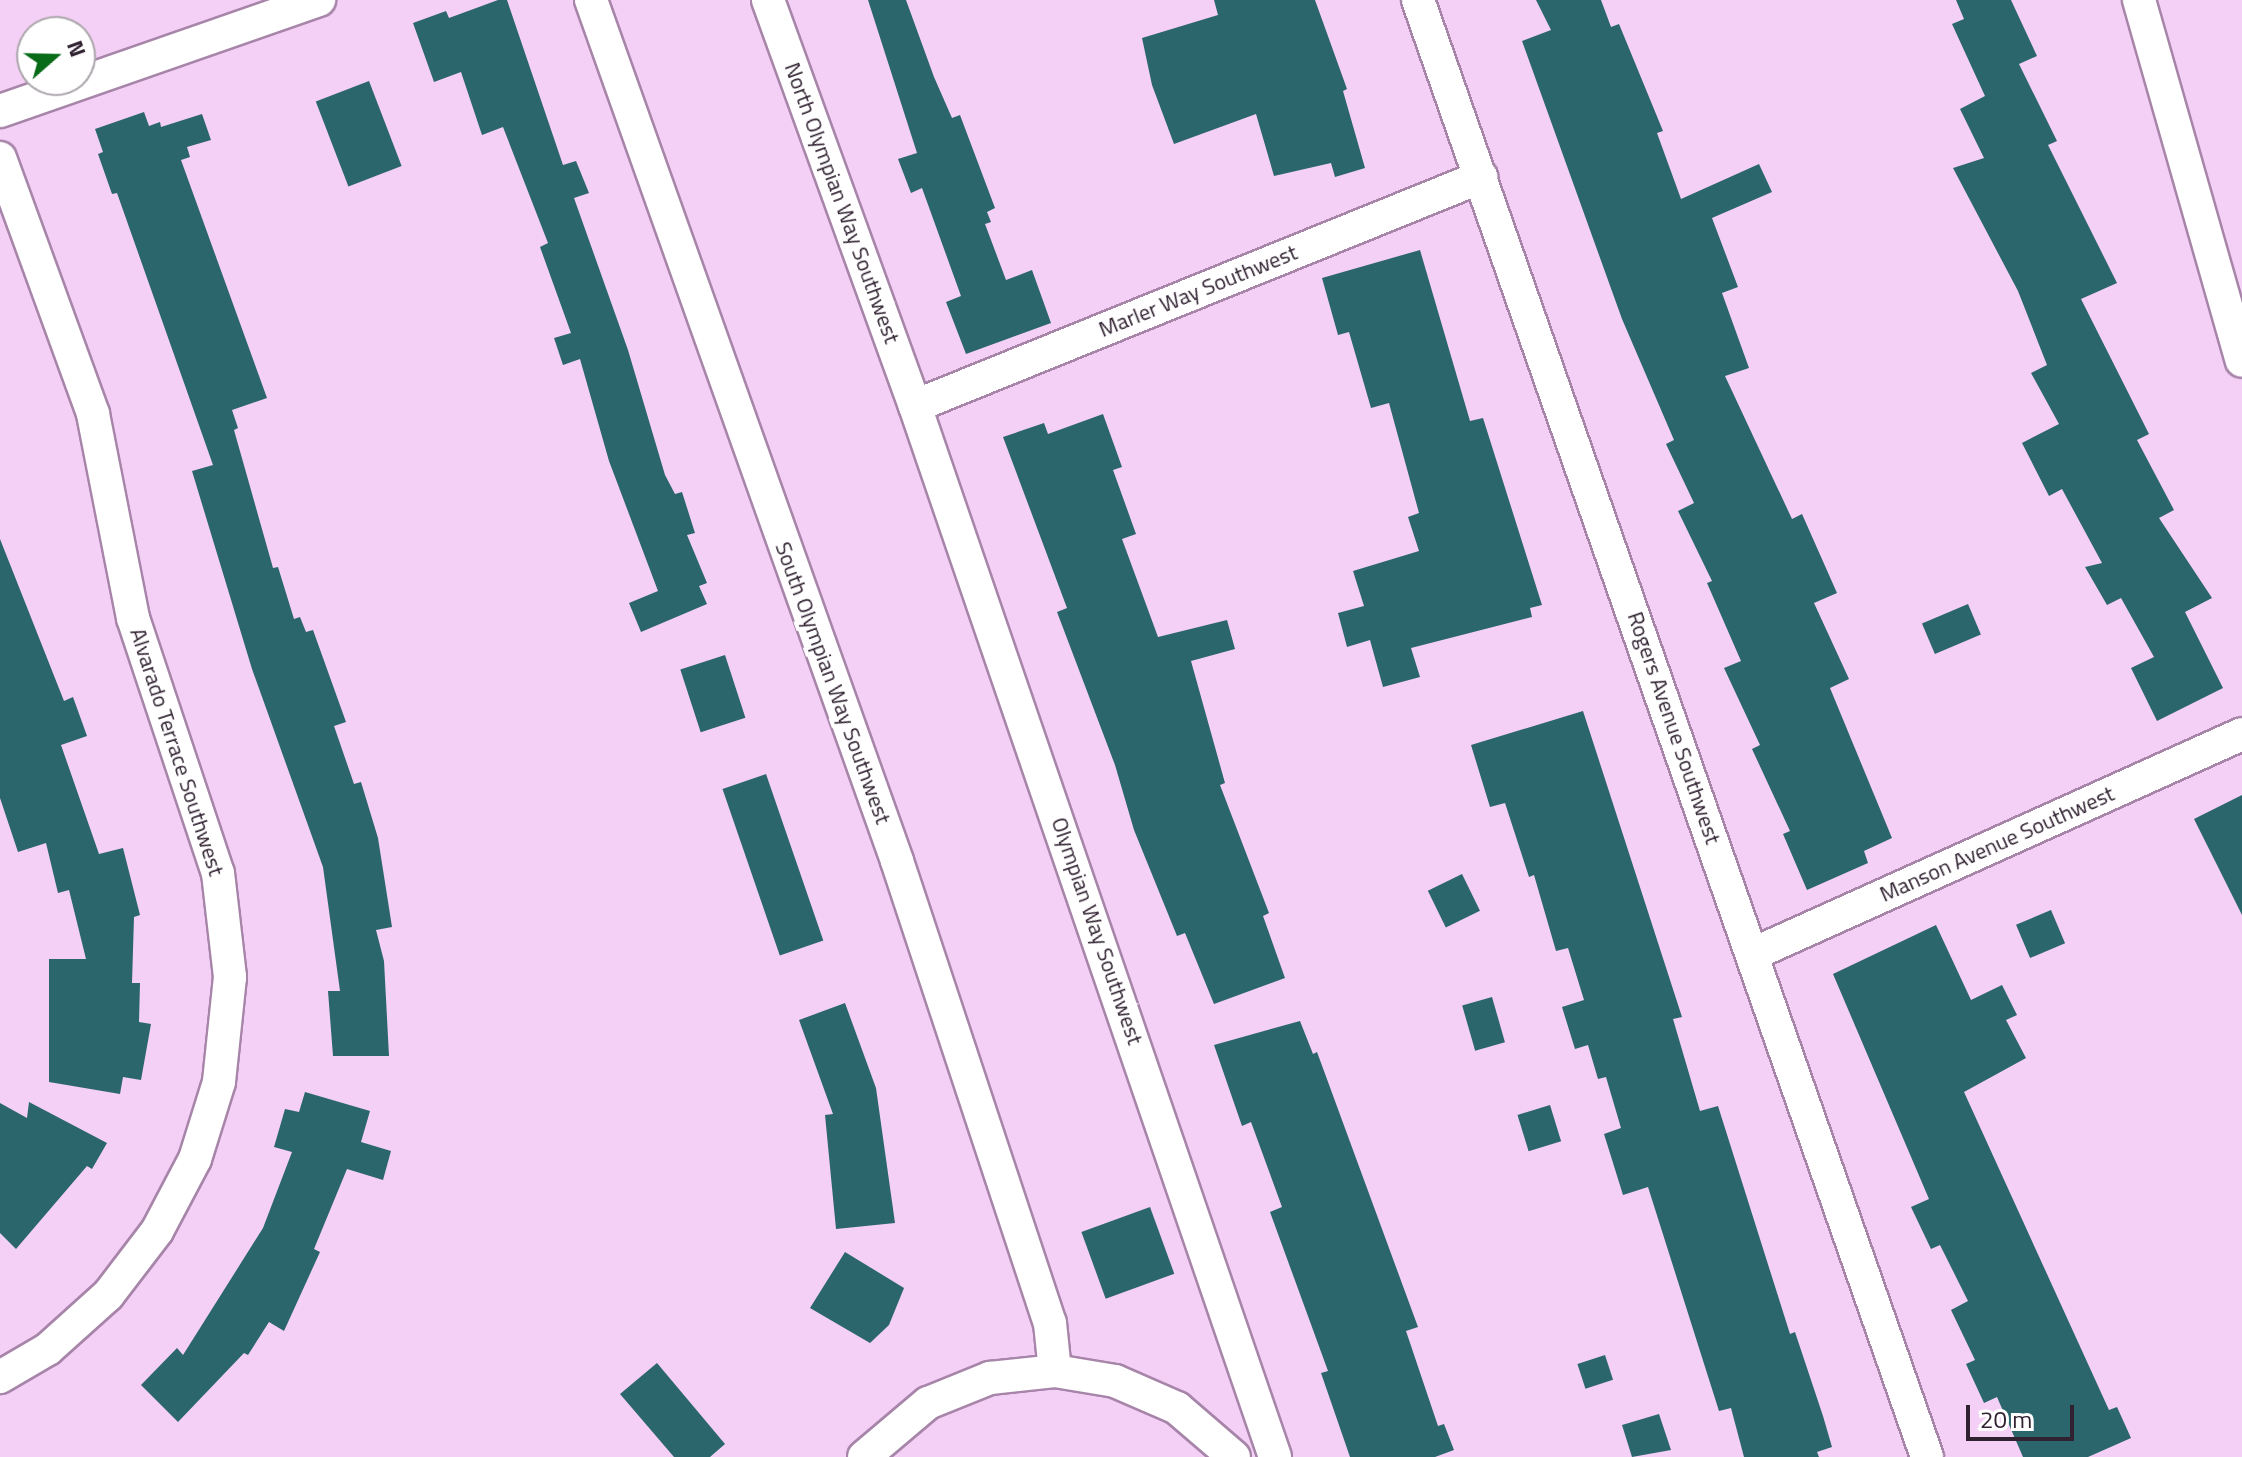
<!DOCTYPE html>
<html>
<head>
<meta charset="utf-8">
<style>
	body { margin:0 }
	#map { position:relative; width:2242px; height:1457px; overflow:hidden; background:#f4cff6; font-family:"Titillium Web",sans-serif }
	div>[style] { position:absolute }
	.building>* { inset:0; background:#2b666c; transform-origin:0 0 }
	.roads { filter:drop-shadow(2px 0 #a785a9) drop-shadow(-2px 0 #a785a9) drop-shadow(0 2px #a785a9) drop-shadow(0 -2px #a785a9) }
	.street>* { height:32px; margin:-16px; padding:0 16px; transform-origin:16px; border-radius:16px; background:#fff }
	span { translate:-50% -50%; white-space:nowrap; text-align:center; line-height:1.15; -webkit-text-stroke:8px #fff; paint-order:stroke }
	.street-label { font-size:22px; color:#302231 }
	.north { position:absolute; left:16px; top:16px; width:80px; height:80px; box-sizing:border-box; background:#fff; border:2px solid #aca7ad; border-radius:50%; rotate:70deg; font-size:22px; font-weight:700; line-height:32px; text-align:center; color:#302231 }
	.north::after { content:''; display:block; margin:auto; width:28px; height:36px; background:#086b18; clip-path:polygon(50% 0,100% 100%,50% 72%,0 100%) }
	.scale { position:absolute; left:1966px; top:1405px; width:108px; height:36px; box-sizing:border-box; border:4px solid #302231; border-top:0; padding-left:10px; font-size:24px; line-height:28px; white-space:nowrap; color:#302231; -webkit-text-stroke:6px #fff; paint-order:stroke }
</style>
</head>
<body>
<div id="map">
	<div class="building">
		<div style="clip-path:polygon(498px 0,507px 0,563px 165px,576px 161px,589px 193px,574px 198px,628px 350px,665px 475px,675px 494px,682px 492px,695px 533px,687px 535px,707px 583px,699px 586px,707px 604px,641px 632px,629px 603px,658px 591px,609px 461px,580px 359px,563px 365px,554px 338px,571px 333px,540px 247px,548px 243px,503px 127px,482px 135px,461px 72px,434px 82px,413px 23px,446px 11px,449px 18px)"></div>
		<div style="clip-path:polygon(868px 0,906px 0,934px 77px,952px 118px,960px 115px,995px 208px,987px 212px,991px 222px,985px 224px,1006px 280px,1032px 270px,1051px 323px,966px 354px,946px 302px,961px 296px,922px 188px,911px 193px,898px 159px,917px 153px)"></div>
		<div style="clip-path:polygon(1214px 0,1315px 0,1347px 89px,1343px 91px,1365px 168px,1335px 177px,1331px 163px,1274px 176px,1256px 114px,1174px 144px,1152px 85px,1142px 38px,1218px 15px)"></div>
		<div style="clip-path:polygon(1536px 0,1601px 0,1611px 27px,1619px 24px,1663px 131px,1657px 133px,1681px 199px,1759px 164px,1772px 192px,1712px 218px,1738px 287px,1722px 293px,1749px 368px,1725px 376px,1792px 519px,1802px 514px,1837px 593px,1814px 603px,1849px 679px,1830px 688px,1892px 838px,1864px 851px,1868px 863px,1807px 890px,1783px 834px,1790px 831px,1752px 749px,1760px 745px,1724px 668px,1741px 661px,1707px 583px,1712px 581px,1678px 511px,1694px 503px,1666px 444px,1674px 440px,1622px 319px,1522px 41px,1551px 30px)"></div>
		<div style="clip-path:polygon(1956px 0,2011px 0,2037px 56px,2019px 64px,2057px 141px,2048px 145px,2117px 283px,2081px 299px,2149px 434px,2137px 440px,2174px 510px,2159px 518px,2212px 598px,2185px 612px,2223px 688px,2157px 721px,2131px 668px,2154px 657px,2121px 598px,2107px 605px,2085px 567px,2102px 563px,2062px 489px,2049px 496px,2022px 443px,2059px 424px,2031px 373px,2047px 365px,2018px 291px,1953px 168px,1984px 158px,1960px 109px,1985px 96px,1952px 24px,1964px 19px)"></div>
		<div style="left:369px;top:81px;width:91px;height:57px;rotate:69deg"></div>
		<div style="clip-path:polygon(144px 112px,149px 126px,160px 122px,161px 127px,202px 114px,211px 140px,187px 147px,190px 157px,181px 160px,267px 398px,232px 410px,238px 428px,234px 430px,273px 568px,278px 567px,294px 619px,300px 617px,306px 632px,313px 630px,346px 722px,334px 726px,354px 784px,361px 782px,378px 838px,392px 927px,376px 930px,384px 961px,389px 1056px,333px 1056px,328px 991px,340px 991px,323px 867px,252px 669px,192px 471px,213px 465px,117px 193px,112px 194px,98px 154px,103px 152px,95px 129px)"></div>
		<div style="clip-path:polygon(1420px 250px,1470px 421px,1483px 418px,1542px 605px,1530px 608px,1532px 617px,1411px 648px,1420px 677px,1383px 687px,1370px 640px,1347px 647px,1338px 613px,1364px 606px,1353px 571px,1419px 551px,1408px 517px,1419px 513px,1389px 403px,1371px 408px,1349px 332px,1338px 335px,1322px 278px)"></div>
		<div style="clip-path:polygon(1103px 414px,1122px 467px,1113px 470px,1136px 534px,1122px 539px,1158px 637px,1227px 620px,1235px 649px,1191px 661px,1225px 783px,1220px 785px,1269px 913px,1263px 916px,1285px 978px,1214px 1004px,1185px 933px,1177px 936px,1134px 830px,1115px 765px,1057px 612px,1067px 608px,1003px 437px,1044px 423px,1048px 434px)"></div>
		<div style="clip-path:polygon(0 539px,64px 701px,73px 697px,87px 736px,61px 745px,99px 854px,123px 848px,140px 915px,134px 917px,132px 983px,140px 983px,139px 1022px,151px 1024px,141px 1080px,123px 1077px,120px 1094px,49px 1082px,49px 959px,86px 959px,69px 890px,58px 893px,46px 843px,18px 852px,0 798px)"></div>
		<div style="left:1968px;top:604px;width:33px;height:50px;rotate:67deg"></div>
		<div style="left:725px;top:655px;width:66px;height:47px;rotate:72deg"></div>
		<div style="clip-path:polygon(1583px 711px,1682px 1017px,1673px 1019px,1700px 1111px,1718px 1106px,1790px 1334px,1795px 1332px,1823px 1416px,1832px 1447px,1817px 1452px,1819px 1457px,1744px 1457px,1731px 1408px,1719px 1411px,1648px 1187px,1623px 1195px,1604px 1134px,1621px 1128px,1606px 1077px,1598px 1079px,1588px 1045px,1575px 1049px,1562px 1007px,1584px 1000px,1568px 948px,1556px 951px,1534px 875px,1529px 877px,1505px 803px,1490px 807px,1471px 745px)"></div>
		<div style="left:766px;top:774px;width:176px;height:46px;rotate:71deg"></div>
		<div style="clip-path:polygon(2242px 795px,2242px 915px,2194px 819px)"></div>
		<div style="left:1462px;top:874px;width:41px;height:38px;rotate:64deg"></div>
		<div style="left:2051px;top:910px;width:36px;height:38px;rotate:67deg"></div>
		<div style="clip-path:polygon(1936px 925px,1971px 1000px,2002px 985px,2017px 1015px,2006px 1020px,2026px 1058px,1964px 1092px,2109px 1410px,2117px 1407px,2131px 1438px,2088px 1457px,2023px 1457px,1997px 1397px,1984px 1403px,1966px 1364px,1975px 1360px,1951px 1310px,1968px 1301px,1940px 1245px,1931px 1249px,1911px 1207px,1929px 1199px,1833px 974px)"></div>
		<div style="left:1492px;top:997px;width:47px;height:31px;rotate:74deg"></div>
		<div style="clip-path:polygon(845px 1003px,876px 1088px,895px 1223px,836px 1229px,825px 1115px,833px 1114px,799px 1020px)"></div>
		<div style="clip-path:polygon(1300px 1021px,1313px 1054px,1317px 1052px,1418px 1327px,1406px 1331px,1438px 1426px,1444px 1424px,1454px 1450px,1435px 1457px,1350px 1457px,1321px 1373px,1328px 1371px,1270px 1212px,1282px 1207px,1251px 1122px,1242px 1126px,1214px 1045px)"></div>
		<div style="clip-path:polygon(305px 1092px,370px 1111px,361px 1142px,391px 1151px,383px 1180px,347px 1169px,314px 1249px,320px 1252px,284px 1331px,269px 1322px,248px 1355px,244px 1353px,178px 1422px,141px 1385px,177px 1348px,183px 1355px,263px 1228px,292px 1152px,274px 1147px,285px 1109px,299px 1112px)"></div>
		<div style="clip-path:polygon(29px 1102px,107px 1143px,92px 1169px,87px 1166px,16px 1249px,0 1233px,0 1103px,27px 1118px)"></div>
		<div style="left:1550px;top:1105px;width:38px;height:34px;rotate:73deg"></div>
		<div style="left:1150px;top:1207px;width:71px;height:73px;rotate:70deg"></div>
		<div style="clip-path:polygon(845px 1252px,904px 1288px,889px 1325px,870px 1343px,810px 1308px)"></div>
		<div style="left:1605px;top:1355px;width:26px;height:29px;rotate:72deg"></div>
		<div style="clip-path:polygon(657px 1363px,725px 1444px,710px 1457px,674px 1457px,620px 1394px)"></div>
		<div style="clip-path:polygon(1659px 1414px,1671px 1450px,1632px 1457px,1622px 1425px)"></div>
	</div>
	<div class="roads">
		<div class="street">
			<div style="left:591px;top:0;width:914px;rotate:70.43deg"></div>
			<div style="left:897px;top:861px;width:487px;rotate:71.7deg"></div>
			<div style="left:1050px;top:1323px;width:48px;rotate:84.1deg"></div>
			<div style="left:768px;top:0;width:432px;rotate:70.1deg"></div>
			<div style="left:915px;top:406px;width:1111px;rotate:71.09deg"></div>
			<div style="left:1418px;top:0;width:1543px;rotate:70.74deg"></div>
			<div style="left:2139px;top:0;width:375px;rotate:74.1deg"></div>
			<div style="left:0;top:111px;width:338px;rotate:-19.2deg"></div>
			<div style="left:0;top:158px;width:272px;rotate:70deg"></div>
			<div style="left:93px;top:414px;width:208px;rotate:78.9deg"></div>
			<div style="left:133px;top:618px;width:269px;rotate:71.6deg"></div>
			<div style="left:218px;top:873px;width:105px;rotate:83.4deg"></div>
			<div style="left:230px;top:977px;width:106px;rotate:96deg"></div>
			<div style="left:219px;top:1082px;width:81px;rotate:107.3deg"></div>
			<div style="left:195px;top:1159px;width:81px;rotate:117.8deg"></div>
			<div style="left:157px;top:1231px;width:81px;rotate:127.4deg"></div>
			<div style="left:108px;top:1295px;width:81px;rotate:138deg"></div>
			<div style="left:48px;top:1349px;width:56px;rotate:149.7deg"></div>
			<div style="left:915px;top:406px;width:611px;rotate:-22.03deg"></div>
			<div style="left:1753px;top:954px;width:536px;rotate:-24.22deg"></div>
			<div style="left:864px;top:1457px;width:84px;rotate:-40.2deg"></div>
			<div style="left:928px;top:1403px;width:67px;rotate:-22deg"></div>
			<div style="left:990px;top:1378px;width:65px;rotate:-6.1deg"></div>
			<div style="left:1055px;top:1371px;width:61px;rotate:9.5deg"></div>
			<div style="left:1115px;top:1381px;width:68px;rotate:23.5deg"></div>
			<div style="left:1177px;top:1408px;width:75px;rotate:40.7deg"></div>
		</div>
	</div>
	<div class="street-label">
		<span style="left:842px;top:203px;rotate:70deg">North Olympian Way Southwest</span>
		<span style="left:1198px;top:291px;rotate:-22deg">Marler Way Southwest</span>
		<span style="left:833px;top:683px;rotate:70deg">South Olympian Way Southwest</span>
		<span style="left:1674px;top:728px;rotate:71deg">Rogers Avenue Southwest</span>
		<span style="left:177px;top:752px;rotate:72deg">Alvarado Terrace Southwest</span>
		<span style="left:1997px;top:844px;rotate:-24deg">Manson Avenue Southwest</span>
		<span style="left:1097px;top:931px;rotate:71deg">Olympian Way Southwest</span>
	</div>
	<div class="north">N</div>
	<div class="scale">20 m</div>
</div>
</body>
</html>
